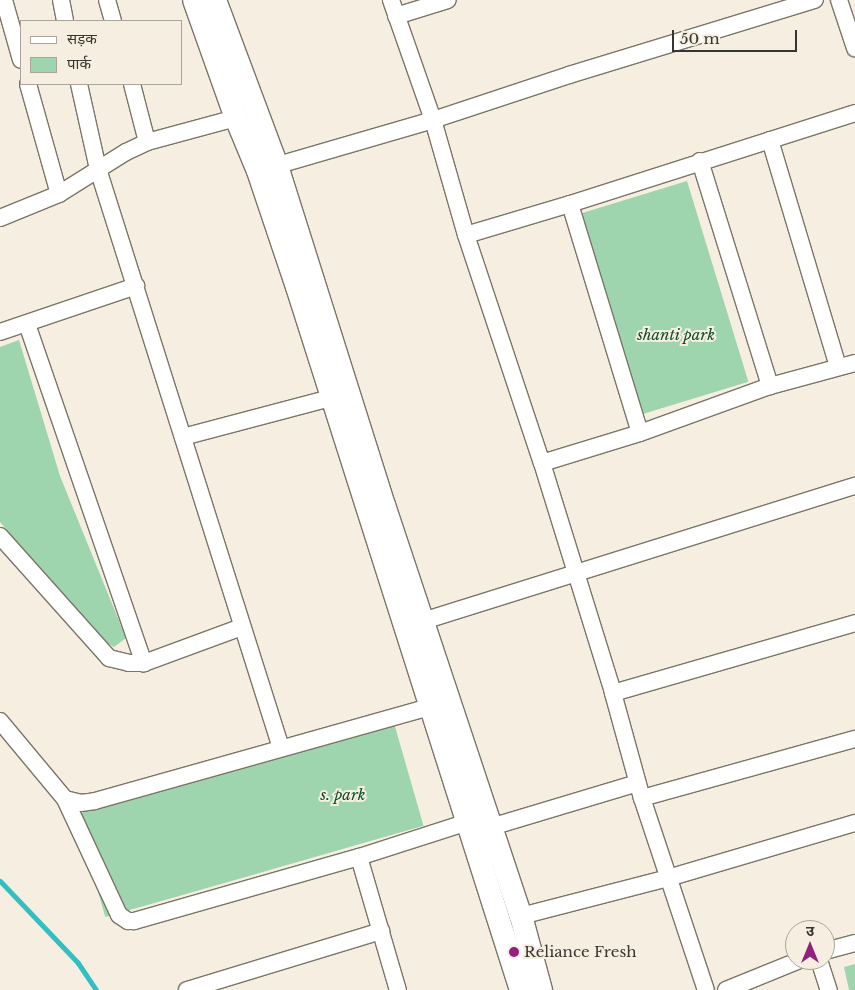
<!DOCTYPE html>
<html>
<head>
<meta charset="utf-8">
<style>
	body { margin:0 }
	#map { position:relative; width:855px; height:990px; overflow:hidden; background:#f6efe1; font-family:"Libre Baskerville","Noto Sans Devanagari",serif }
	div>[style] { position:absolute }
	.green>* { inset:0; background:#9ed4ae; transform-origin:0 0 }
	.stream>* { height:5px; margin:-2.5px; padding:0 2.5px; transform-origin:2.5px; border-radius:2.5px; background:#33bec1 }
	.roads { filter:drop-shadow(1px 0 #7a7568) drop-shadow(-1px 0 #7a7568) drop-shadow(0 1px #7a7568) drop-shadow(0 -1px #7a7568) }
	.street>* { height:16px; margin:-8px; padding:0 8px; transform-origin:8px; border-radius:8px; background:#fff }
	.secondary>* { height:22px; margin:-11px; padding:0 11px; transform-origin:11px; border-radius:11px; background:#fff }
	.dots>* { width:14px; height:14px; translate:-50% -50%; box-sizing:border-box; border:2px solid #f6efe1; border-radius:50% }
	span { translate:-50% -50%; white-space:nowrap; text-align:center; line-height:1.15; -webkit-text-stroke:4px #f6efe1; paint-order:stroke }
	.park-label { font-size:15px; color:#0d4c29; font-style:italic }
	.poi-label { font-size:15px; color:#37352f }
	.left { translate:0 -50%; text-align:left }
	.legend { position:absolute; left:20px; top:20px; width:162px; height:65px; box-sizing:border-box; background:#f6efe1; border:1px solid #aaa59a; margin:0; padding:6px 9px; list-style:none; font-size:15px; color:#37352f }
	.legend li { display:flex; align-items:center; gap:10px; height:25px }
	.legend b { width:25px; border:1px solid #aaa59a }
	.north { position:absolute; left:785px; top:920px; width:50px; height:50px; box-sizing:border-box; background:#f6efe1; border:1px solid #aaa59a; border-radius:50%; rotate:0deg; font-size:14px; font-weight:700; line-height:20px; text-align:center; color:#37352f }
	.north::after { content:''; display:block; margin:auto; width:18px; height:22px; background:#931f7e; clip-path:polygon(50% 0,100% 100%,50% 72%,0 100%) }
	.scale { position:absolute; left:672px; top:30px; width:125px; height:22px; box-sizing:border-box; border:2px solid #37352f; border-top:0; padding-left:6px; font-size:15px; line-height:18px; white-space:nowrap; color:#37352f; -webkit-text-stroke:4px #f6efe1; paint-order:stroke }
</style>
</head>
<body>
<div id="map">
	<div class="green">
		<div style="left:687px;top:181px;width:210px;height:112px;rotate:73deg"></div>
		<div style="clip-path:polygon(19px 340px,60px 476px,126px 638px,114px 647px,99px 638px,0 522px,0 347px)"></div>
		<div style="left:394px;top:723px;width:107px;height:331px;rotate:74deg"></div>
		<div style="clip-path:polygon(855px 964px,855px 990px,849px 990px,844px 967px)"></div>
	</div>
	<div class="stream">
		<div style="left:0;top:881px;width:113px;rotate:46.4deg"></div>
		<div style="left:78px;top:963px;width:32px;rotate:56deg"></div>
	</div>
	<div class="roads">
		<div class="street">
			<div style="left:4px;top:0;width:62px;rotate:74.2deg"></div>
			<div style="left:61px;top:0;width:21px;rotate:79deg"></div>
			<div style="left:107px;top:0;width:22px;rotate:74deg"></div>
			<div style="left:391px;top:0;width:127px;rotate:70.7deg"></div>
			<div style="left:433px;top:120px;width:120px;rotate:74deg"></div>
			<div style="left:466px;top:235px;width:240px;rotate:71.6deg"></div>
			<div style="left:542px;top:463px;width:241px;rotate:72.8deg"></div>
			<div style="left:613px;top:693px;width:109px;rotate:74.6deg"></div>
			<div style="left:642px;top:798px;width:202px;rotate:71.6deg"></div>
			<div style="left:839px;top:0;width:51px;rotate:71.6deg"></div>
			<div style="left:396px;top:16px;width:54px;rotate:-17.1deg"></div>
			<div style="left:28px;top:84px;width:114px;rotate:74.3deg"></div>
			<div style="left:79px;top:84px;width:87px;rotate:77.4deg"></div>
			<div style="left:98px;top:169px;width:607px;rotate:72.46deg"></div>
			<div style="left:132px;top:84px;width:60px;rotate:75.5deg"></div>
			<div style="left:770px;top:140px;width:237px;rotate:73.3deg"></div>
			<div style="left:700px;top:161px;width:236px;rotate:72.7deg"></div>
			<div style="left:268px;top:168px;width:172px;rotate:-16.2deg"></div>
			<div style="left:433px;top:120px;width:143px;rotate:-18.3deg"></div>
			<div style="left:569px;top:75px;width:257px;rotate:-17deg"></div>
			<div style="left:570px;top:204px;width:239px;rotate:73deg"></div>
			<div style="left:0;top:218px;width:64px;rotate:-22.1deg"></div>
			<div style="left:59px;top:194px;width:79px;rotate:-32.1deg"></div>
			<div style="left:126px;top:152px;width:23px;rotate:-25deg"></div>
			<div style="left:147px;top:142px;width:92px;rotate:-15.1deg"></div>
			<div style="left:466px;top:235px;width:109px;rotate:-16.6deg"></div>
			<div style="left:570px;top:204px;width:299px;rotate:-17.7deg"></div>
			<div style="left:27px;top:324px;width:359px;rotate:71deg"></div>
			<div style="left:0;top:332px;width:144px;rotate:-18.7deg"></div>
			<div style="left:183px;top:437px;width:164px;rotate:-14.8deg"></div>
			<div style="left:542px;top:463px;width:102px;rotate:-17deg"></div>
			<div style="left:640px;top:433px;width:138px;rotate:-19.9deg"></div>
			<div style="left:770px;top:386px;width:88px;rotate:-15.1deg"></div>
			<div style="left:0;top:536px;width:164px;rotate:48.2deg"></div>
			<div style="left:109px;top:658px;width:21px;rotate:14deg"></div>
			<div style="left:129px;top:663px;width:15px"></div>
			<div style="left:144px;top:663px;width:104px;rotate:-20.2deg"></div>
			<div style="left:423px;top:621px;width:453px;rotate:-17.4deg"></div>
			<div style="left:613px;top:693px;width:252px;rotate:-16.1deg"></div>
			<div style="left:0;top:721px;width:102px;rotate:50.2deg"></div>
			<div style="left:65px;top:799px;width:16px;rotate:14deg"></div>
			<div style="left:81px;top:803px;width:14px;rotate:-8deg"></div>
			<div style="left:95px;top:801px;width:358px;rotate:-15.7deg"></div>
			<div style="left:642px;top:798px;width:221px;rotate:-15.5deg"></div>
			<div style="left:65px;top:799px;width:128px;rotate:65deg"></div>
			<div style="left:119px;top:915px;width:11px;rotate:34deg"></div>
			<div style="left:128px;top:921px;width:6px"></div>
			<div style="left:134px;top:921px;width:234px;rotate:-15.9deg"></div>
			<div style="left:359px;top:857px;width:114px;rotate:-17.8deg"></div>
			<div style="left:491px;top:827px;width:153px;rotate:-16.7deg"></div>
			<div style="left:359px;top:857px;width:139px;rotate:73.7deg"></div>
			<div style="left:521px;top:916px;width:152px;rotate:-14.5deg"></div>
			<div style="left:668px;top:878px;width:195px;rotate:-16.4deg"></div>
			<div style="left:825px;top:951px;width:31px;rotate:-15deg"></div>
			<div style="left:819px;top:960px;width:32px;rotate:72deg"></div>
			<div style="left:187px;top:990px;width:203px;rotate:-16.9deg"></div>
			<div style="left:726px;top:990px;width:80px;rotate:-22.1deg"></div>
		</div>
		<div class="secondary">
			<div style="left:194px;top:0;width:125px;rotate:70.4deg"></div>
			<div style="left:236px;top:118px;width:57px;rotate:67.5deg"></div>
			<div style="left:258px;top:171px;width:122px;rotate:71.4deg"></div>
			<div style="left:297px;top:287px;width:738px;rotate:72.33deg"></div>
			<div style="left:215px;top:0;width:177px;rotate:69.5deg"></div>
			<div style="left:277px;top:166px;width:355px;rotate:72.5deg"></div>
			<div style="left:384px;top:505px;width:433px;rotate:71.6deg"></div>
			<div style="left:521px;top:916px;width:77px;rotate:74.9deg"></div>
		</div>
	</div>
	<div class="dots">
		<div style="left:514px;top:952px;background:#931f7e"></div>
	</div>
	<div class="park-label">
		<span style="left:676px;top:335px">shanti park</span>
		<span style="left:343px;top:795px">s. park</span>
	</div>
	<div class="poi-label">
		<span class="left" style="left:524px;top:952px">Reliance Fresh</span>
	</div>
	<ul class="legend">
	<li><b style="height:6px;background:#fff"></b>सड़क</li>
	<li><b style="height:14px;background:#9ed4ae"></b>पार्क</li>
	</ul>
	<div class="north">उ</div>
	<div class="scale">50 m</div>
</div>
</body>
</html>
